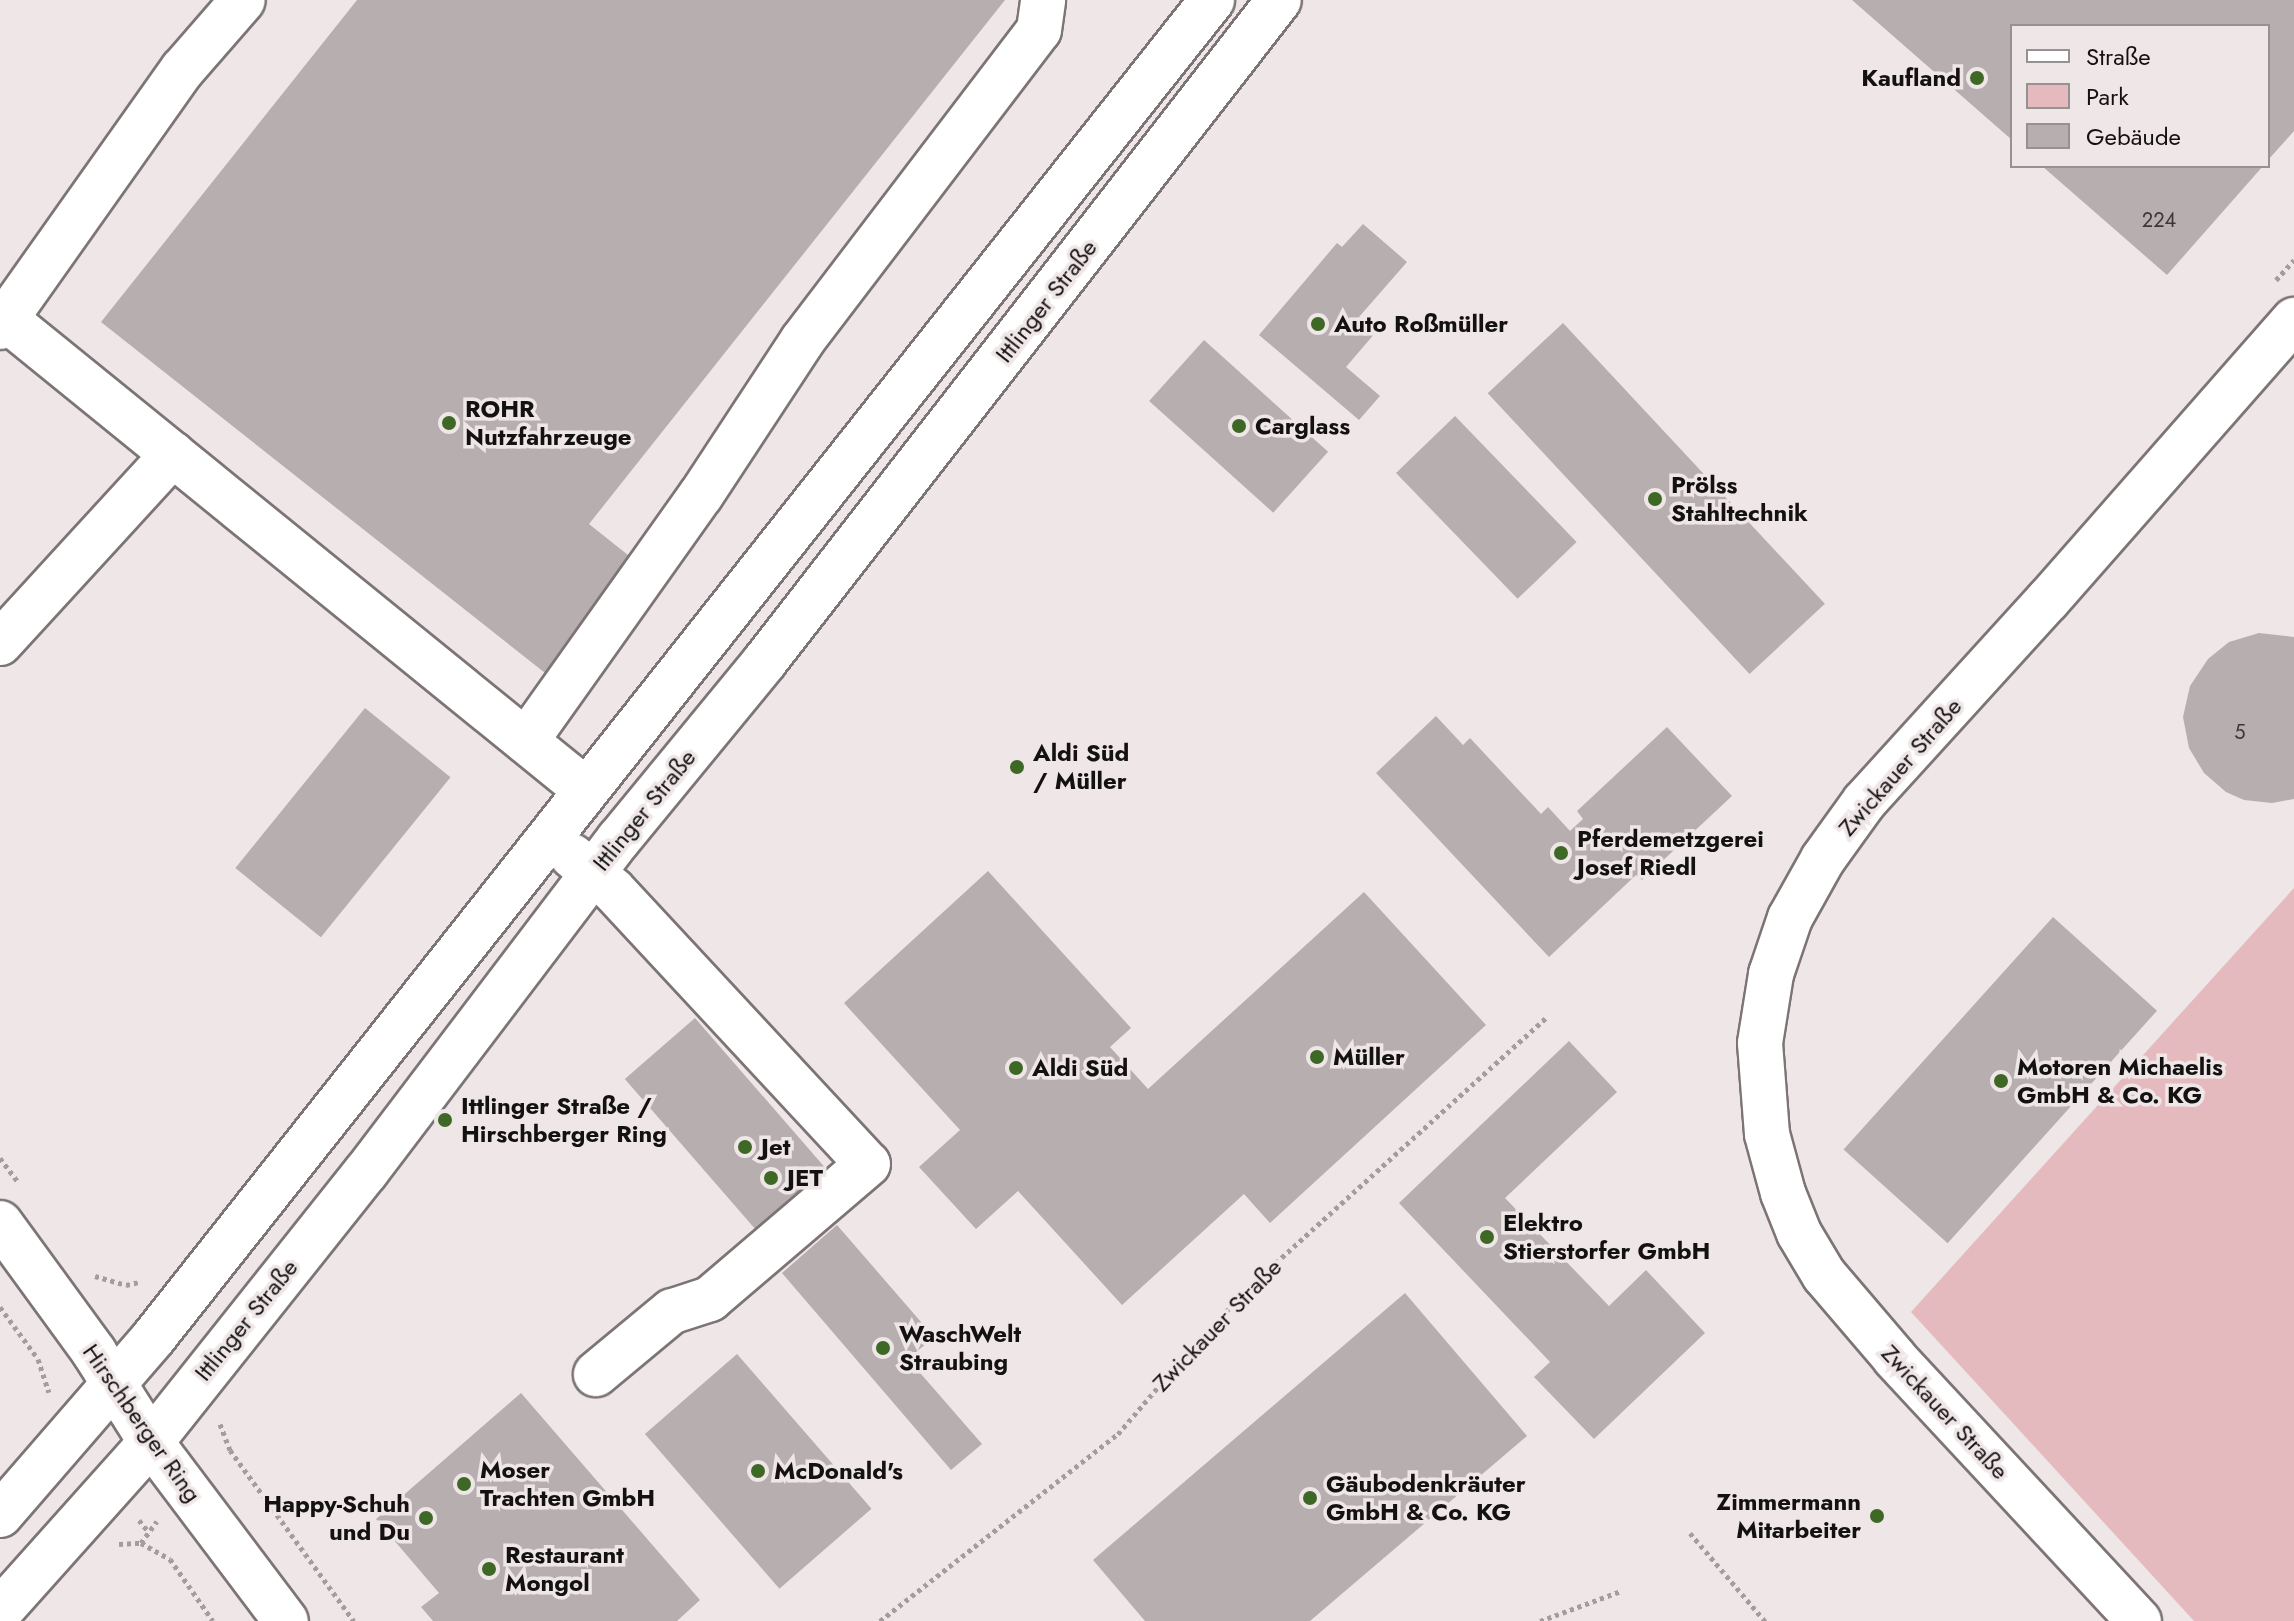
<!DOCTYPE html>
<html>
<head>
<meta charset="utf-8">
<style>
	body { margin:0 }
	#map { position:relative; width:2294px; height:1621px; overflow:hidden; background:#efe6e7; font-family:Jost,sans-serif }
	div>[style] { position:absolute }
	.green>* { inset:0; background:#e5babe }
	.building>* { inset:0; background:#b7aeaf; transform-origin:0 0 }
	.path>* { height:5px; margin-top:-2.5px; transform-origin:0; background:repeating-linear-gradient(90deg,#a49d9e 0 4px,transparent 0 8px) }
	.roads { filter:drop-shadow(2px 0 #7d7575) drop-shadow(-2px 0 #7d7575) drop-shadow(0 2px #7d7575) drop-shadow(0 -2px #7d7575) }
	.minor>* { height:44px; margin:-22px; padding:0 22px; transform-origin:22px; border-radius:22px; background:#fff }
	.dots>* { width:22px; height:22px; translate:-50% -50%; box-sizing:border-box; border:4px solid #efe6e7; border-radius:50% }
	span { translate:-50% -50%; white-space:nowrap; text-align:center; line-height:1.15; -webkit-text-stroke:7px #efe6e7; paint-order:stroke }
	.number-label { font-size:20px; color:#3d3838 }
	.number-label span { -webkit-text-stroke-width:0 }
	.poi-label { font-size:24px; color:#141111; font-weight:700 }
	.right { translate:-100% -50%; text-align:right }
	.left { translate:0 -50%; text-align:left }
	.street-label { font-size:24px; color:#141111 }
	.legend { position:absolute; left:2010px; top:24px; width:260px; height:144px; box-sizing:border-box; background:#efe6e7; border:2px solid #979191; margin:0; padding:10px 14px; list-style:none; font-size:24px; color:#141111 }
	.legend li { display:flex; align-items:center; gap:16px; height:40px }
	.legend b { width:40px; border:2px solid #979191 }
</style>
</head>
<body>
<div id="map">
	<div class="green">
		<div style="clip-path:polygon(2294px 888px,2294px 1621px,2194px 1621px,1911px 1312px)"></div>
	</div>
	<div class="building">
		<div style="clip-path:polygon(357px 0,1005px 0,589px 524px,643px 567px,554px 680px,101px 322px)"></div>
		<div style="clip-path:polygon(1852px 0,2294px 0,2294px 131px,2268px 160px,2268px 26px,2012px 26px,2012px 140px)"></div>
		<div style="clip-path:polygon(2042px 166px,2263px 166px,2167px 275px)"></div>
		<div style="clip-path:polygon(1363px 224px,1407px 262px,1359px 317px,1376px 332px,1346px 367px,1380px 396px,1359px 420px,1259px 335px,1337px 243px,1342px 247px)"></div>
		<div style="left:1563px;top:323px;width:384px;height:103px;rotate:47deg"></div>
		<div style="left:1204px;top:340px;width:167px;height:82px;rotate:42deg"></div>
		<div style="left:1455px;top:416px;width:175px;height:82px;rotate:46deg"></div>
		<div style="clip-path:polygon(2259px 633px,2294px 637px,2294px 799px,2272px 803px,2244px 800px,2226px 792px,2204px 773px,2189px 748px,2183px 717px,2190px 686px,2208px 659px,2229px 642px)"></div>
		<div style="left:365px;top:708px;width:110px;height:206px;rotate:39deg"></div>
		<div style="clip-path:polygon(1436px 716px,1463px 745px,1470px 738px,1541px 814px,1548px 807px,1570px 831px,1583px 819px,1577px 811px,1667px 727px,1732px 796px,1642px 880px,1636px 875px,1549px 957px,1376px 773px)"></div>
		<div style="clip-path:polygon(988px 871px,1131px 1028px,1110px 1047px,1148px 1089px,1364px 892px,1486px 1025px,1270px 1223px,1244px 1194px,1122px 1305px,1018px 1191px,976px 1229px,919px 1167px,960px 1130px,844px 1003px)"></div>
		<div style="left:2053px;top:917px;width:140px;height:313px;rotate:42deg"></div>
		<div style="left:695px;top:1018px;width:206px;height:93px;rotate:49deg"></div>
		<div style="clip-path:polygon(1569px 1041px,1617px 1092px,1505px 1198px,1609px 1306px,1646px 1270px,1705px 1333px,1594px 1439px,1534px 1377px,1550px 1362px,1399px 1203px)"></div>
		<div style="clip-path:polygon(837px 1225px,934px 1337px,908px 1359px,982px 1444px,951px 1470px,782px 1273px)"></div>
		<div style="clip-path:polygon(1405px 1293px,1527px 1436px,1310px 1621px,1145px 1621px,1093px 1560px)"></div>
		<div style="left:737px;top:1354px;width:205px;height:122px;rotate:49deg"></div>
		<div style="clip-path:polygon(521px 1393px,700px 1600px,677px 1621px,433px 1621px,421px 1607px,439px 1593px,376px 1519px)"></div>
	</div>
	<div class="path">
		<div style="left:2276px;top:280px;width:27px;rotate:-48deg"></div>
		<div style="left:0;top:1158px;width:30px;rotate:53deg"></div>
		<div style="left:95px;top:1276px;width:32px;rotate:16deg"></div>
		<div style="left:126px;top:1285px;width:13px;rotate:-13deg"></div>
		<div style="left:0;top:1307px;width:64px;rotate:53.8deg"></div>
		<div style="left:38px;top:1359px;width:35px;rotate:72deg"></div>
		<div style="left:220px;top:1424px;width:28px;rotate:69deg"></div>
		<div style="left:230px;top:1450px;width:211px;rotate:54.1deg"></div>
		<div style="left:139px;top:1520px;width:13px;rotate:51deg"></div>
		<div style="left:1690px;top:1533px;width:116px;rotate:49.6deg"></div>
		<div style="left:141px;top:1543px;width:27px;rotate:-54deg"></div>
		<div style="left:119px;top:1544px;width:22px;rotate:-3deg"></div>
		<div style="left:141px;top:1543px;width:33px;rotate:29deg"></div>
		<div style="left:170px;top:1559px;width:75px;rotate:55.3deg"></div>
		<div style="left:880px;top:1621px;width:303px;rotate:-38.2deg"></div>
		<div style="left:1118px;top:1434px;width:123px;rotate:-49.6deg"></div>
		<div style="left:1198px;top:1340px;width:86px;rotate:-45.5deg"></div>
		<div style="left:1258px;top:1279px;width:389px;rotate:-42.2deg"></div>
		<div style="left:1540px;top:1621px;width:86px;rotate:-20.3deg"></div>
	</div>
	<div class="roads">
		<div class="minor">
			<div style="left:7px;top:320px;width:746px;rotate:39.07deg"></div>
			<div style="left:0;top:327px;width:316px;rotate:-54.7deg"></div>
			<div style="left:183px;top:69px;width:91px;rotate:-49deg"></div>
			<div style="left:0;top:643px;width:256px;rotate:-47.5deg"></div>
			<div style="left:526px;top:741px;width:302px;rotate:-54.6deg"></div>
			<div style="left:701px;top:495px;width:184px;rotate:-56.7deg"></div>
			<div style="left:802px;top:341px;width:391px;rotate:-52.7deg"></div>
			<div style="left:1039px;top:30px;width:30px;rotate:-82deg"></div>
			<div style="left:572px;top:856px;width:53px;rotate:39.7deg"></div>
			<div style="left:613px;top:890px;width:374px;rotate:47.1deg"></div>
			<div style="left:868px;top:1164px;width:208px;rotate:139.5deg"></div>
			<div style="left:710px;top:1299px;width:40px;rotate:162deg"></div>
			<div style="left:672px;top:1311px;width:99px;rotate:140.3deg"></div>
			<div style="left:0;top:1223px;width:160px;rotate:53.9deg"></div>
			<div style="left:94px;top:1352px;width:107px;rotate:57.7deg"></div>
			<div style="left:151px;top:1442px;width:224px;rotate:53deg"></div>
			<div style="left:0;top:1515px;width:235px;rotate:-49.1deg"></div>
			<div style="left:154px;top:1337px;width:1705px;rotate:-51.64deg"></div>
			<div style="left:0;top:1611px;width:227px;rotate:-48.2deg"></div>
			<div style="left:151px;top:1442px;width:345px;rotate:-51.5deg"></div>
			<div style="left:366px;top:1172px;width:418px;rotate:-52.8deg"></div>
			<div style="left:619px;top:839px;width:230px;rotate:-50.6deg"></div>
			<div style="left:765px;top:661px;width:837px;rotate:-52.13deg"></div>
			<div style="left:2139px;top:1621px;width:359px;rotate:-132.9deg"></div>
			<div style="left:1895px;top:1358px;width:109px;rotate:-130.5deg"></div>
			<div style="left:1824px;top:1275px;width:49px;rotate:-120.8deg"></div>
			<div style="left:1799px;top:1233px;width:43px;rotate:-111.8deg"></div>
			<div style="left:1783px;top:1193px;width:61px;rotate:-105.2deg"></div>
			<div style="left:1767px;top:1134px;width:91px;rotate:-94.4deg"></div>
			<div style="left:1760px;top:1043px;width:70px;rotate:-80.9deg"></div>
			<div style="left:1771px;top:974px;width:59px;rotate:-71.3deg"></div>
			<div style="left:1790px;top:918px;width:68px;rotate:-60.8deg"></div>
			<div style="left:1823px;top:859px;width:70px;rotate:-54.3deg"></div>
			<div style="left:1864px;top:802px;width:273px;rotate:-47.7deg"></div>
			<div style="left:2048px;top:600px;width:373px;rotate:-48.7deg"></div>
		</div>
	</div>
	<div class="dots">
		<div style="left:1977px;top:78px;background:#3d6826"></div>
		<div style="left:1318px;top:324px;background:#3d6826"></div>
		<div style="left:449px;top:423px;background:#3d6826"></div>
		<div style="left:1239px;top:426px;background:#3d6826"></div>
		<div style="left:1655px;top:499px;background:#3d6826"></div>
		<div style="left:1017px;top:767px;background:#3d6826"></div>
		<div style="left:1561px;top:853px;background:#3d6826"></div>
		<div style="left:1317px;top:1057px;background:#3d6826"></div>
		<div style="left:1016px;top:1068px;background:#3d6826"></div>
		<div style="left:2001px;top:1081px;background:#3d6826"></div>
		<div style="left:445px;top:1120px;background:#3d6826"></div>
		<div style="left:745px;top:1147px;background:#3d6826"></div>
		<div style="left:771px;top:1178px;background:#3d6826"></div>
		<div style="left:1487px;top:1237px;background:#3d6826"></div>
		<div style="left:883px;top:1348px;background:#3d6826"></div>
		<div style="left:758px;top:1471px;background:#3d6826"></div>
		<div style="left:464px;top:1484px;background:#3d6826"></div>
		<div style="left:1310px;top:1498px;background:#3d6826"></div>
		<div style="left:1877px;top:1516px;background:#3d6826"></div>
		<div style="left:426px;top:1518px;background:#3d6826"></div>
		<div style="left:489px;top:1569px;background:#3d6826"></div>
	</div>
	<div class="number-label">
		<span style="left:2159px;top:220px">224</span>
		<span style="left:2240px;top:732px">5</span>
	</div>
	<div class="poi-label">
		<span class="right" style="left:1961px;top:78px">Kaufland</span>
		<span class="left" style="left:1334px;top:324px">Auto Roßmüller</span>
		<span class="left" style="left:465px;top:423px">ROHR<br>Nutzfahrzeuge</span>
		<span class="left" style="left:1255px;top:426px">Carglass</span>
		<span class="left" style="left:1671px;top:499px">Prölss<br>Stahltechnik</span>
		<span class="left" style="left:1033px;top:767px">Aldi Süd<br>/ Müller</span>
		<span class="left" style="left:1577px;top:853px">Pferdemetzgerei<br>Josef Riedl</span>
		<span class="left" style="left:1333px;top:1057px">Müller</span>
		<span class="left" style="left:2017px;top:1081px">Motoren Michaelis<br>GmbH &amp; Co. KG</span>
		<span class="left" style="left:1032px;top:1068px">Aldi Süd</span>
		<span class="left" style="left:461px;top:1120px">Ittlinger Straße /<br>Hirschberger Ring</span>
		<span class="left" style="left:761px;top:1147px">Jet</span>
		<span class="left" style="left:787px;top:1178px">JET</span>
		<span class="left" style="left:1503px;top:1237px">Elektro<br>Stierstorfer GmbH</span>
		<span class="left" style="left:899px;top:1348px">WaschWelt<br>Straubing</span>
		<span class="left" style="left:480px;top:1484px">Moser<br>Trachten GmbH</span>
		<span class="left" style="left:774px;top:1471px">McDonald's</span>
		<span class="left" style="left:1326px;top:1498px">Gäubodenkräuter<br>GmbH &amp; Co. KG</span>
		<span class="right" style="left:1861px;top:1516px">Zimmermann<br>Mitarbeiter</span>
		<span class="right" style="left:410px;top:1518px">Happy-Schuh<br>und Du</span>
		<span class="left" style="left:505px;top:1569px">Restaurant<br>Mongol</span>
	</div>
	<div class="street-label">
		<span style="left:1046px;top:301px;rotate:-52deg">Ittlinger Straße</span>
		<span style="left:1900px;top:767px;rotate:-49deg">Zwickauer Straße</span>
		<span style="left:644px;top:810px;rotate:-51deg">Ittlinger Straße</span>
		<span style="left:246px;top:1320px;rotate:-51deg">Ittlinger Straße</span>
		<span style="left:1217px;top:1325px;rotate:-46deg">Zwickauer Straße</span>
		<span style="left:1945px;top:1412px;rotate:47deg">Zwickauer Straße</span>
		<span style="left:142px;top:1423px;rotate:55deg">Hirschberger Ring</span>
	</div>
	<ul class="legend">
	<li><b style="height:10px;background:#fff"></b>Straße</li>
	<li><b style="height:22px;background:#e5babe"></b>Park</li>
	<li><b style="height:22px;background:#b7aeaf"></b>Gebäude</li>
	</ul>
</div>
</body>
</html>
